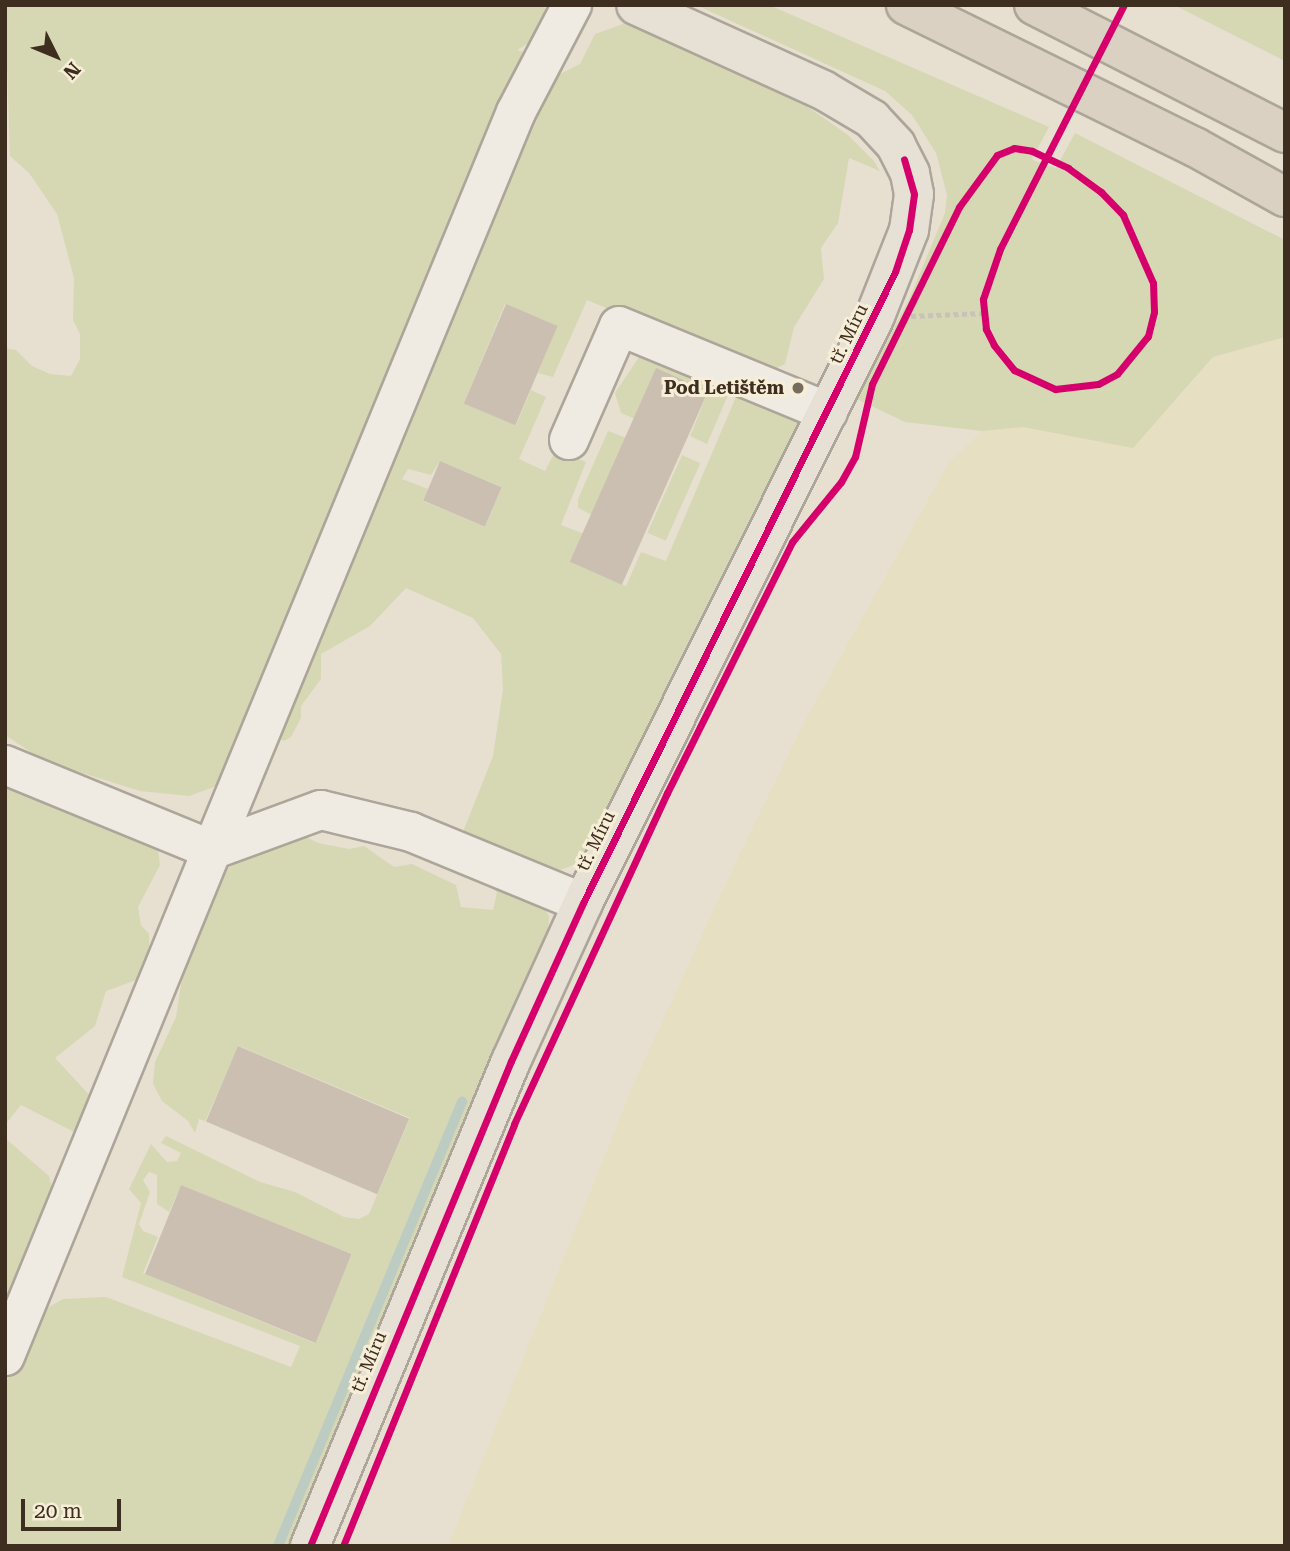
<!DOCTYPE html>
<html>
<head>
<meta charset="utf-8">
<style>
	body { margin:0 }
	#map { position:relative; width:1290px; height:1551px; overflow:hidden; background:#e7e0d1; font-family:"Roboto Serif",serif }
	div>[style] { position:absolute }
	.farmland>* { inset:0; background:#e6dfc2 }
	.green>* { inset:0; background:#d6d7b3; transform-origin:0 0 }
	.stream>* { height:10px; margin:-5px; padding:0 5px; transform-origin:5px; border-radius:5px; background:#bcccc2 }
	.building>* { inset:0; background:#cbbfb2; transform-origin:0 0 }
	.path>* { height:4.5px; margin-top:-2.25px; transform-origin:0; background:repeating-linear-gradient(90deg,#c8c2b9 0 5px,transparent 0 8.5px) }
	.roads { filter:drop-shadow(2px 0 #ada599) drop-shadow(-2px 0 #ada599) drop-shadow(0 2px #ada599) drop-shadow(0 -2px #ada599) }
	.minor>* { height:38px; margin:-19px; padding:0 19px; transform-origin:19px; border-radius:19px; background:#efebe3 }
	.major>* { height:38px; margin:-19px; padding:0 19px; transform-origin:19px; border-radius:19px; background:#e6e1d4 }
	.highway>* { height:38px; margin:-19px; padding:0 19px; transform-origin:19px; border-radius:19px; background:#dad1c2 }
	.cycleway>* { height:7px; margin:-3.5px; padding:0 3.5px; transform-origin:3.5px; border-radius:3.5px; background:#d6006c }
	.dots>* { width:19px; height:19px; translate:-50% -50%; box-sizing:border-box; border:4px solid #f7eed8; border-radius:50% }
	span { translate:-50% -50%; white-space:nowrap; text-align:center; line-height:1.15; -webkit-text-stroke:6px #f7eed8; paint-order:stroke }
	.street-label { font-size:18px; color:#3d2e20 }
	.poi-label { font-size:18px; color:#3d2e20; font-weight:700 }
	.right { translate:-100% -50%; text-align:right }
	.frame { position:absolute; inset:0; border:7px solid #3d2e20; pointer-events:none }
	.north { position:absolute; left:21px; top:21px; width:70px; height:70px; -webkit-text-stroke:5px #f7eed8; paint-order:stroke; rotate:133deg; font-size:19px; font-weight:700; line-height:28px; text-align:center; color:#3d2e20 }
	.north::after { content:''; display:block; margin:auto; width:24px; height:32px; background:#3d2e20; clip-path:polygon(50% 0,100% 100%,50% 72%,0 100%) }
	.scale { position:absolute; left:21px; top:1499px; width:100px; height:32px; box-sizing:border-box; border:4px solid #3d2e20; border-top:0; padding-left:9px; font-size:21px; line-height:24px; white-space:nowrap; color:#3d2e20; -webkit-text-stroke:5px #f7eed8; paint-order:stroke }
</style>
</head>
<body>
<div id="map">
	<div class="farmland">
		<div style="clip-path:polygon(1285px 337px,1285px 1546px,448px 1546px,633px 1085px,730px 874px,803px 724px,949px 462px,982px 431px,1178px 399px,1213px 357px)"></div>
	</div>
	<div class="green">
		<div style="clip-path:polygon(evenodd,5px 5px,544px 5px,547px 16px,532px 41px,517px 50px,527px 53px,518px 142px,560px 74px,580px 64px,595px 34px,623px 24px,639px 26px,785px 91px,848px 135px,874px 161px,880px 171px,849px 158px,838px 223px,821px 248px,824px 279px,794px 327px,785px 364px,764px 374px,587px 300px,553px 377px,538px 373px,557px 326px,505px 304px,464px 403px,516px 425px,531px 390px,546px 397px,519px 459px,545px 471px,556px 450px,586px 462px,561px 525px,587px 535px,575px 564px,626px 586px,641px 552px,666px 561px,741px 385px,792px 410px,798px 425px,797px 437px,737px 560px,581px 862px,555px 872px,463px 832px,493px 756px,503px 689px,501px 654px,473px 618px,406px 588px,370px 626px,321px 654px,321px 679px,301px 706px,301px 718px,291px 737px,284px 741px,275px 736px,214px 787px,189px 796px,140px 791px,44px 761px,5px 735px,5px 348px,16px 350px,32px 366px,50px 374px,71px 376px,80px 359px,80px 334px,73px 320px,74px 278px,57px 214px,29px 173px,10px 156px,5px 5px,440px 461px,502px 487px,485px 527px,423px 501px,428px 489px,402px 479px,408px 469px,431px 475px,440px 461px,5px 5px,352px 530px,365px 532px,296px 690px,352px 530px)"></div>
		<div style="clip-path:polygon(696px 5px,769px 5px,1049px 127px,1032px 159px,1035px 161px,1056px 168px,1075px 133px,1285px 240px,1285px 337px,1213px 357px,1133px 448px,1023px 427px,982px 431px,905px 422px,857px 399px,910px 297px,945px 213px,947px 195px,936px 153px,912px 115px,885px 91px)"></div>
		<div style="clip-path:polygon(1174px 5px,1285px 5px,1285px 61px)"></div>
		<div style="clip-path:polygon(643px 351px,734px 381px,707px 444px,690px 436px,708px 392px,635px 419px,621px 413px,615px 393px)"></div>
		<div style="clip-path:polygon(608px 431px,627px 438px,594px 516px,578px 508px,578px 499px)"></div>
		<div style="left:682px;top:455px;width:20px;height:85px;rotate:24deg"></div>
		<div style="clip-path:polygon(5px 780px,157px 845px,160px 865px,138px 907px,141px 925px,149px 934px,150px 975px,106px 991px,95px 1026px,55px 1058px,96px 1102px,96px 1143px,21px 1105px,5px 1125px)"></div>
		<div style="clip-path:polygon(evenodd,292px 830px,318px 843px,349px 849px,364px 846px,394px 867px,412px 864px,456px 885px,461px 907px,493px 910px,497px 892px,478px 878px,544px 908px,549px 916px,548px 941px,292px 1546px,5px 1546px,5px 1384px,47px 1308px,63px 1299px,106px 1297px,291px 1367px,300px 1346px,122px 1277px,141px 1203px,129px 1189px,151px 1144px,167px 1162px,177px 1161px,181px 1153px,161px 1143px,166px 1136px,260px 1182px,295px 1192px,344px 1217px,359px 1219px,369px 1214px,410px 1118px,239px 1046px,205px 1121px,199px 1119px,195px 1133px,188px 1121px,162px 1101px,153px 1084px,155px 1062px,176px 1017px,183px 972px,208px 900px,224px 871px,264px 842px,292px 830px,149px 1172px,157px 1175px,157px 1204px,169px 1212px,181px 1185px,352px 1254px,314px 1343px,143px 1273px,158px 1237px,143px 1231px,139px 1224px,150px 1192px,143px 1180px,149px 1172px)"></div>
		<div style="clip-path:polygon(5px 1138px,49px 1176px,54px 1195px,5px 1332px)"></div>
	</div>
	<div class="stream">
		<div style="left:278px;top:1546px;width:481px;rotate:-67.5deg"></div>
	</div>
	<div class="building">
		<div style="left:506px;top:304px;width:56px;height:108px;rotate:23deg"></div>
		<div style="left:656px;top:368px;width:57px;height:212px;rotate:24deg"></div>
		<div style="left:440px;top:461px;width:67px;height:43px;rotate:23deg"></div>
		<div style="left:238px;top:1046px;width:186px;height:82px;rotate:23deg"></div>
		<div style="left:181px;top:1185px;width:184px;height:96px;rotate:22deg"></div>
	</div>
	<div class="path">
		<div style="left:911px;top:316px;width:73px;rotate:-2.4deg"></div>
	</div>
	<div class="roads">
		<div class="minor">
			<div style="left:572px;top:5px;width:121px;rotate:117.6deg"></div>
			<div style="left:516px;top:112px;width:798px;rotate:112.39deg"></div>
			<div style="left:212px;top:850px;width:116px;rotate:-20.2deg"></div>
			<div style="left:321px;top:810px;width:93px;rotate:13.7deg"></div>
			<div style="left:411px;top:832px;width:186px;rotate:22.4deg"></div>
			<div style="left:569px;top:440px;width:124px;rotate:-66.3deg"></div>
			<div style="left:619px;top:326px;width:226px;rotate:22.4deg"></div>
			<div style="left:5px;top:765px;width:224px;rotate:22.3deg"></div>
			<div style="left:212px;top:850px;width:547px;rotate:112.25deg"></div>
		</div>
		<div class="major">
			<div style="left:310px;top:1546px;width:525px;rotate:-67.49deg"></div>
			<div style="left:511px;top:1061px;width:174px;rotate:-65.5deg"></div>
			<div style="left:583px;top:903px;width:656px;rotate:-63.55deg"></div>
			<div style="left:875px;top:316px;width:92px;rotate:-68.4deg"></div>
			<div style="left:909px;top:230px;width:36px;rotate:-82deg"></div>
			<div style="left:914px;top:194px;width:21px;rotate:-101deg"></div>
			<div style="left:910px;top:173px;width:31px;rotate:-117deg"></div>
			<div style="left:896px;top:145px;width:35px;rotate:-133deg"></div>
			<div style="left:872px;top:119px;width:57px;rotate:-149.4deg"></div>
			<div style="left:823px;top:90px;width:205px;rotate:-155.6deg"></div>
		</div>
		<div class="highway">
			<div style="left:906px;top:5px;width:322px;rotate:26.2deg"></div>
			<div style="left:1195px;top:147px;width:103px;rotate:29.1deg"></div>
			<div style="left:1034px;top:5px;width:282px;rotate:27deg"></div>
		</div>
	</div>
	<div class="cycleway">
		<div style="left:310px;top:1546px;width:525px;rotate:-67.49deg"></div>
		<div style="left:511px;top:1061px;width:174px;rotate:-65.5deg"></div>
		<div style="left:583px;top:903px;width:704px;rotate:-63.69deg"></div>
		<div style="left:895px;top:272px;width:44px;rotate:-71.6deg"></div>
		<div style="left:909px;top:230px;width:36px;rotate:-82deg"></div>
		<div style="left:914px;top:194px;width:36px;rotate:-106deg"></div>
		<div style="left:343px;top:1546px;width:455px;rotate:-67.9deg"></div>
		<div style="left:514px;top:1124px;width:365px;rotate:-65.2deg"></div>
		<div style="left:667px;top:793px;width:280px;rotate:-63.5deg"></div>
		<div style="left:792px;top:542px;width:77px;rotate:-50.8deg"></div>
		<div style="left:841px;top:482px;width:29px;rotate:-61deg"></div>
		<div style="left:855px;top:457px;width:75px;rotate:-76.9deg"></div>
		<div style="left:872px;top:384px;width:197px;rotate:-63.8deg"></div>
		<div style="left:959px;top:207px;width:64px;rotate:-53.8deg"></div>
		<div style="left:997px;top:155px;width:18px;rotate:-22deg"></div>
		<div style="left:1014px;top:148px;width:18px;rotate:9deg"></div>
		<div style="left:1032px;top:151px;width:40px;rotate:25deg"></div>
		<div style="left:1068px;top:168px;width:41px;rotate:36deg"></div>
		<div style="left:1101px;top:192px;width:32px;rotate:46deg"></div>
		<div style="left:1123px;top:215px;width:74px;rotate:66.2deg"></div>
		<div style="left:1153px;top:283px;width:29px;rotate:88deg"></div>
		<div style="left:1154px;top:312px;width:25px;rotate:104deg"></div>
		<div style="left:1148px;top:336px;width:49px;rotate:129.2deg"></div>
		<div style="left:1117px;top:374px;width:21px;rotate:152deg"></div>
		<div style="left:1098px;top:384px;width:43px;rotate:173.4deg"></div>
		<div style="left:1055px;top:389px;width:45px;rotate:-155.1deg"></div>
		<div style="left:1014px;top:370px;width:32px;rotate:-129deg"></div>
		<div style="left:994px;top:345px;width:18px;rotate:-117deg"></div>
		<div style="left:986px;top:329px;width:30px;rotate:-96deg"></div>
		<div style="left:983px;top:299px;width:53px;rotate:-71.2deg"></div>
		<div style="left:1000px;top:249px;width:274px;rotate:-63.1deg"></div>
	</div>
	<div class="dots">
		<div style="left:798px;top:388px;background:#786c5e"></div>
	</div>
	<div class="street-label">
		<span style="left:849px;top:334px;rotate:-64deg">tř. Míru</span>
		<span style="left:596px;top:841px;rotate:-64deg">tř. Míru</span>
		<span style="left:369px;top:1362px;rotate:-67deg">tř. Míru</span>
	</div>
	<div class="poi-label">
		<span class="right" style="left:784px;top:388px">Pod Letištěm</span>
	</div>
	<div class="frame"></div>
	<div class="north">N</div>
	<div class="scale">20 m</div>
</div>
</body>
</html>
